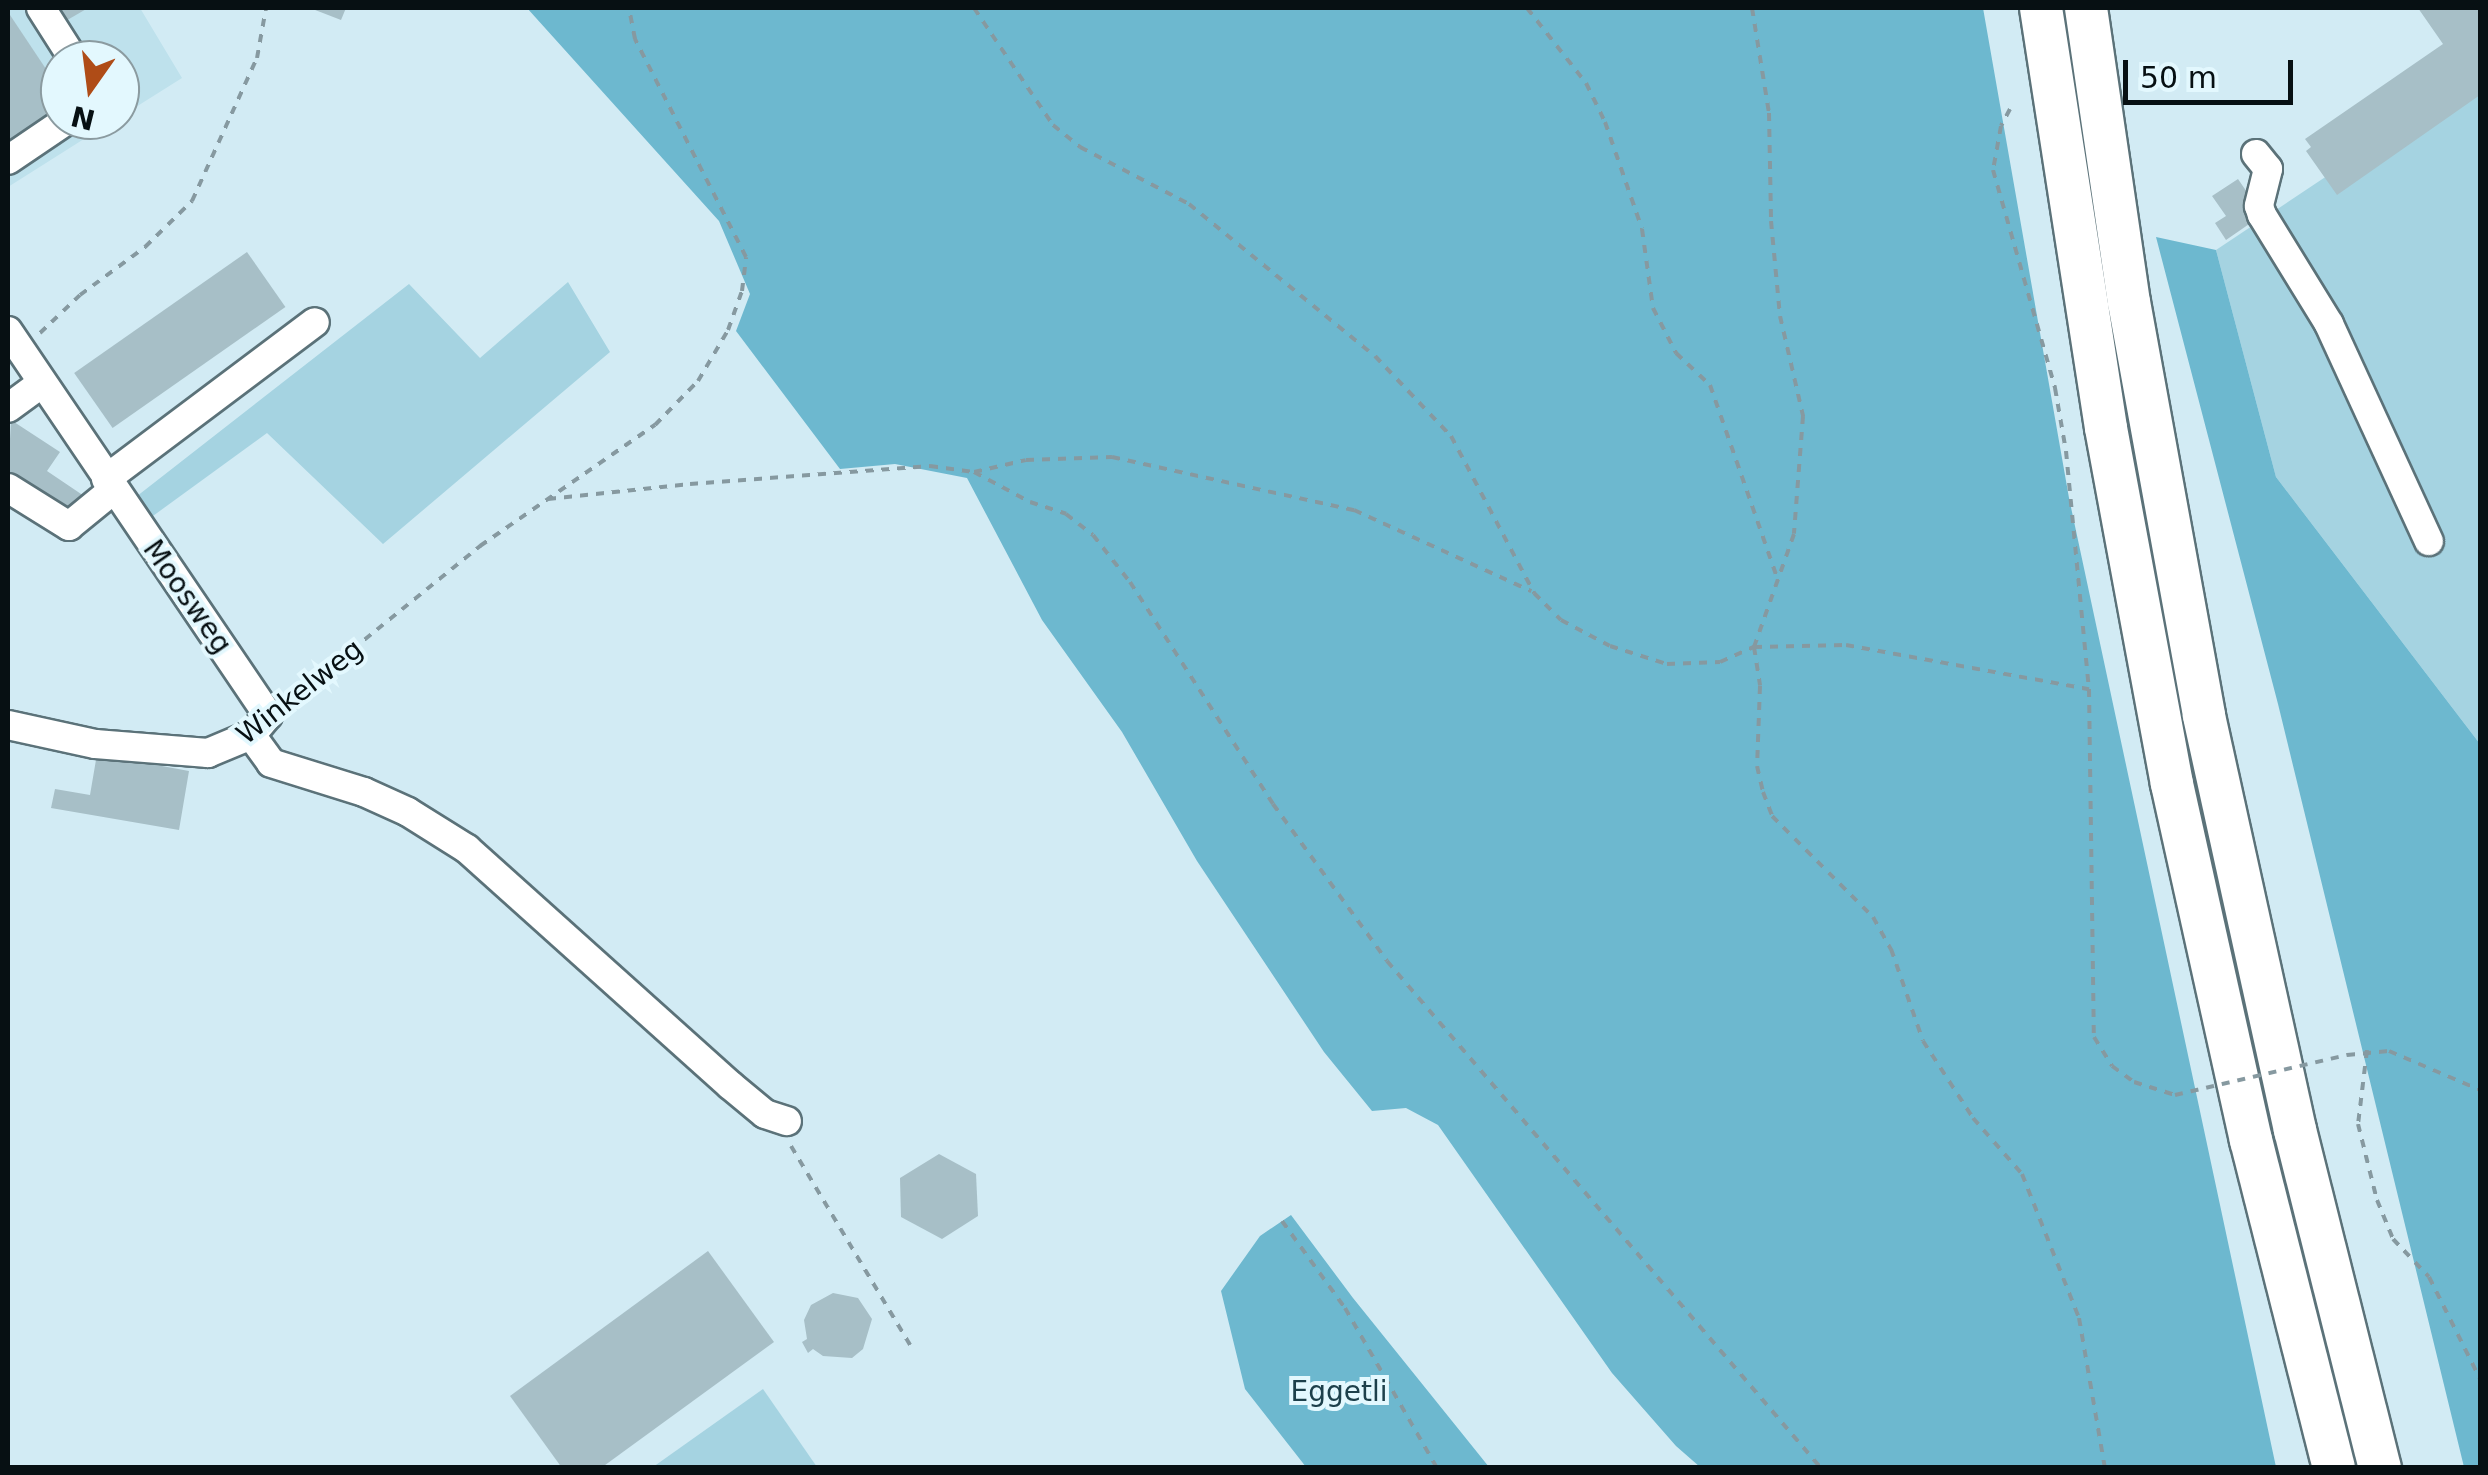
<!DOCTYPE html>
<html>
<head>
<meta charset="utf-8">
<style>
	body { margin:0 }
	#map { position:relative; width:2488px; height:1475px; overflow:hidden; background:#d2ebf4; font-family:"DejaVu Sans",sans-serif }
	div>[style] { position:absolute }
	.built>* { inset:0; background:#bee1ec }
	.green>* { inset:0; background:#a5d3e1 }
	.forest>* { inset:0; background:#6db8cf }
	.building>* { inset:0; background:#a7bfc7; transform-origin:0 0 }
	.path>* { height:4px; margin-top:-2px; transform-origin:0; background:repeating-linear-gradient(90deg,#8699a0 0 8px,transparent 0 16px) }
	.roads { filter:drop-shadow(2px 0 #5b7279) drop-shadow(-2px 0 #5b7279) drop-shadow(0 2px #5b7279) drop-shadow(0 -2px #5b7279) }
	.minor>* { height:28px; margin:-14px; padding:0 14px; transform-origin:14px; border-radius:14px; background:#fff }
	.highway>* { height:42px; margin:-21px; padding:0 21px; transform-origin:21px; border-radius:21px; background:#fff }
	.path-bridge>* { height:4px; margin-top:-2px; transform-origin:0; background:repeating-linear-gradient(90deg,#8699a0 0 8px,transparent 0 16px) }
	span { translate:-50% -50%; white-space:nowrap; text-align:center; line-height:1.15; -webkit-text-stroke:8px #e3f8fe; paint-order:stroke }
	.street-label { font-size:28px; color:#071013 }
	.park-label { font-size:28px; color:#1d404b }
	.frame { position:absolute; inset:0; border:10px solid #071013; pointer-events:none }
	.north { position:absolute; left:40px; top:40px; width:100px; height:100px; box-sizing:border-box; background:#e3f8fe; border:2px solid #8b9ba0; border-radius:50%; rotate:194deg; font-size:28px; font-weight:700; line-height:40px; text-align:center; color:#071013 }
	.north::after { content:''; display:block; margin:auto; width:35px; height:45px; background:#af4c17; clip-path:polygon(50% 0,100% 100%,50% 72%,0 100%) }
	.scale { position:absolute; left:2123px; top:60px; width:170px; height:45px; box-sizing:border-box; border:5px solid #071013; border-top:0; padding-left:12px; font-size:30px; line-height:35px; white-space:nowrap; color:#071013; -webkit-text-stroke:8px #e3f8fe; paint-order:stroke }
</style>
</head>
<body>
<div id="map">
	<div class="built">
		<div style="clip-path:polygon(8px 8px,140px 8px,182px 78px,120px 117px,120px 60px,60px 60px,60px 120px,114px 120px,8px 187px)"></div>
	</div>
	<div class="green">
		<div style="clip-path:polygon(2480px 74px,2480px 744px,2276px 477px,2216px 250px)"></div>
		<div style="clip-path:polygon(568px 282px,610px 352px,383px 544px,267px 433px,146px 521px,132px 500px,409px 284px,480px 358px)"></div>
		<div style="clip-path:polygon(763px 1389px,817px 1467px,653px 1467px)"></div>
	</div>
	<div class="forest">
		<div style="clip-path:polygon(527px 8px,1983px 8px,2069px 498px,2276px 1467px,1700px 1467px,1676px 1446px,1612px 1373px,1438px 1125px,1406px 1108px,1372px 1111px,1324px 1052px,1197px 861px,1122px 732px,1042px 620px,967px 478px,895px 464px,840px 469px,736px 331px,750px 294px,719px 221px)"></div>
		<div style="clip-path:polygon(2156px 237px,2216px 250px,2276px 477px,2480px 744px,2480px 1467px,2464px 1467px,2278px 704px)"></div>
		<div style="clip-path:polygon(1291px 1215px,1353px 1298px,1489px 1467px,1306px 1467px,1245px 1389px,1221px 1291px,1260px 1236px)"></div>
	</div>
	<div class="building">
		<div style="clip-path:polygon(46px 8px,88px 8px,57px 26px)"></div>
		<div style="clip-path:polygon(310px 8px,346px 8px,341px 20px)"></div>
		<div style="clip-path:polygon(2418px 8px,2480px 8px,2480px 95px,2337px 195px,2306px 151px,2311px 147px,2305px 139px,2443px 44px)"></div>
		<div style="clip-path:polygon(8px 12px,60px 90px,60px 108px,8px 143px)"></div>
		<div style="clip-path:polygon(2238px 179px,2251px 198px,2243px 204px,2255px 220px,2226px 240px,2215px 223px,2226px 216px,2212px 196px)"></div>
		<div style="left:247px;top:252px;width:67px;height:211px;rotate:55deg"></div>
		<div style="clip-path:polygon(11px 420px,60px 452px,47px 471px,87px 498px,73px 520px,8px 477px)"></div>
		<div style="clip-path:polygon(97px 754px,189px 771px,179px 830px,51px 808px,55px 789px,90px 795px)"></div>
		<div style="clip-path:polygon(939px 1154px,976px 1174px,978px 1216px,942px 1239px,901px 1217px,900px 1178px)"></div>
		<div style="clip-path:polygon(708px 1251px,774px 1342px,601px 1468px,562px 1468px,510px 1396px)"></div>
		<div style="clip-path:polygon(833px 1293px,858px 1298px,872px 1319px,863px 1349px,852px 1358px,823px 1356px,813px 1349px,808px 1353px,802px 1342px,807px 1339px,804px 1320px,811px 1305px)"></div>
	</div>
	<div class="path">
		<div style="left:974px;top:8px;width:141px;rotate:56deg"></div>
		<div style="left:1053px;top:125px;width:35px;rotate:39deg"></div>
		<div style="left:1080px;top:147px;width:123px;rotate:27.6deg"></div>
		<div style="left:1189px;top:204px;width:240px;rotate:39.3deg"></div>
		<div style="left:1375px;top:356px;width:110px;rotate:46.5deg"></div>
		<div style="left:1451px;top:436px;width:178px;rotate:62.1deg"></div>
		<div style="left:1534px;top:593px;width:38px;rotate:45deg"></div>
		<div style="left:1561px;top:620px;width:55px;rotate:28deg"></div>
		<div style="left:1610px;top:646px;width:60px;rotate:17.5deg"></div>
		<div style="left:1667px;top:664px;width:53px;rotate:-2.2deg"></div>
		<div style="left:1720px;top:662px;width:37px;rotate:-24deg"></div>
		<div style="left:1754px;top:647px;width:92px;rotate:-1.2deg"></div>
		<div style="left:1846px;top:645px;width:247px;rotate:10.3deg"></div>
		<div style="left:2089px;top:689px;width:348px;rotate:89.2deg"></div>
		<div style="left:2094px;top:1037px;width:34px;rotate:58deg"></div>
		<div style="left:2112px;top:1066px;width:27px;rotate:36deg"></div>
		<div style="left:2134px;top:1082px;width:43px;rotate:17.6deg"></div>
		<div style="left:1527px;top:8px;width:95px;rotate:51.8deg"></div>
		<div style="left:1586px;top:83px;width:43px;rotate:64deg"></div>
		<div style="left:1605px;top:122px;width:113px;rotate:70.9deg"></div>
		<div style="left:1642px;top:229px;width:80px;rotate:82.1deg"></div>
		<div style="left:1653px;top:308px;width:51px;rotate:62.9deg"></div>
		<div style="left:1676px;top:353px;width:47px;rotate:43.3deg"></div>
		<div style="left:1710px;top:385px;width:207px;rotate:70.8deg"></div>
		<div style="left:1752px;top:8px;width:106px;rotate:80.8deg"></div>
		<div style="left:1769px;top:113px;width:108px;rotate:88.9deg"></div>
		<div style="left:1771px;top:221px;width:95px;rotate:84.6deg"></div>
		<div style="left:1780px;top:316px;width:103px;rotate:77deg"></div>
		<div style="left:1803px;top:416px;width:118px;rotate:94.4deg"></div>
		<div style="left:1794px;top:534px;width:120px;rotate:109.5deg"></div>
		<div style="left:1754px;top:647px;width:39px;rotate:81deg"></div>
		<div style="left:1760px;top:686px;width:80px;rotate:92.1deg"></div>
		<div style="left:1757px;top:766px;width:27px;rotate:77deg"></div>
		<div style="left:1763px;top:792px;width:26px;rotate:69deg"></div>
		<div style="left:1772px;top:816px;width:143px;rotate:45deg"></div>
		<div style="left:1873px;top:917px;width:37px;rotate:61deg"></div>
		<div style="left:1891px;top:949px;width:97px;rotate:70.8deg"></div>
		<div style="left:1923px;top:1041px;width:92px;rotate:57deg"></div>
		<div style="left:1973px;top:1118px;width:74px;rotate:48.8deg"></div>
		<div style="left:2022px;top:1174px;width:155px;rotate:68.4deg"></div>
		<div style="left:2079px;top:1318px;width:152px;rotate:80.2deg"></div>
		<div style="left:2010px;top:109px;width:19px;rotate:118deg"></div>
		<div style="left:2001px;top:126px;width:45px;rotate:100.3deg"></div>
		<div style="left:1993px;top:170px;width:227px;rotate:74.1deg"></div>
		<div style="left:2055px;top:388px;width:64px;rotate:80.1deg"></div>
		<div style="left:2066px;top:451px;width:239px;rotate:84.5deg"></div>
		<div style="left:40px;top:333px;width:55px;rotate:-43.5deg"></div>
		<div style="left:80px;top:295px;width:81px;rotate:-36.4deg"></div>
		<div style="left:145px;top:247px;width:66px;rotate:-44.4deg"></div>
		<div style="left:192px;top:201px;width:157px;rotate:-65.6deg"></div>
		<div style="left:257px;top:58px;width:51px;rotate:-79.8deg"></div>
		<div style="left:974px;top:472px;width:64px;rotate:28.2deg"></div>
		<div style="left:1030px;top:502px;width:38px;rotate:18deg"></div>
		<div style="left:1066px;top:514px;width:34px;rotate:38deg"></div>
		<div style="left:1093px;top:535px;width:60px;rotate:51.8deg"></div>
		<div style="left:1130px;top:582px;width:264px;rotate:57.2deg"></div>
		<div style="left:1273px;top:804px;width:194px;rotate:54deg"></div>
		<div style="left:1387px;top:961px;width:667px;rotate:49.44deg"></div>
		<div style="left:548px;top:499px;width:143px;rotate:-6deg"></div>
		<div style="left:690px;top:484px;width:241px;rotate:-4.3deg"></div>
		<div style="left:930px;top:466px;width:44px;rotate:7.8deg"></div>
		<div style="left:974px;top:472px;width:53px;rotate:-13deg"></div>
		<div style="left:1026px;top:460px;width:86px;rotate:-2deg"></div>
		<div style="left:1112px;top:457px;width:248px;rotate:12.4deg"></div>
		<div style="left:1354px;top:510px;width:195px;rotate:24.6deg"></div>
		<div style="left:290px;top:700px;width:245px;rotate:-39deg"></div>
		<div style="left:480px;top:546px;width:213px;rotate:-34.7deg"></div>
		<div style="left:655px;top:425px;width:62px;rotate:-45.7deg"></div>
		<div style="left:698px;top:381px;width:59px;rotate:-59.5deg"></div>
		<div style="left:728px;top:330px;width:41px;rotate:-70.3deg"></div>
		<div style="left:742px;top:291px;width:34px;rotate:-83deg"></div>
		<div style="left:746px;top:257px;width:245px;rotate:-117deg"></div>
		<div style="left:635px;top:39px;width:32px;rotate:-101deg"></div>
		<div style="left:2367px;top:1050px;width:75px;rotate:96.9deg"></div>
		<div style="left:2358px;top:1124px;width:78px;rotate:76deg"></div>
		<div style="left:2377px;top:1200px;width:42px;rotate:67.7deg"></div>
		<div style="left:2393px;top:1239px;width:52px;rotate:46.5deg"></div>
		<div style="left:2429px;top:1277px;width:114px;rotate:63.4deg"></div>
		<div style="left:2347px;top:1055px;width:42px;rotate:-5.4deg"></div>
		<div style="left:2389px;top:1051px;width:99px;rotate:23.2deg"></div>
		<div style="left:791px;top:1146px;width:232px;rotate:59.1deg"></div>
		<div style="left:1282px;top:1221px;width:107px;rotate:54.1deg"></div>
		<div style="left:1345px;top:1308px;width:185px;rotate:60.1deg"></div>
	</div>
	<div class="roads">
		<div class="minor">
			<div style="left:41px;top:8px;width:62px;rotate:57.6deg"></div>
			<div style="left:2256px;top:154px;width:19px;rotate:51deg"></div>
			<div style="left:2268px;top:169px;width:38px;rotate:104deg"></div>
			<div style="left:2259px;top:206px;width:9px;rotate:72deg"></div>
			<div style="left:2262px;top:215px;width:128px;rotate:58.4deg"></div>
			<div style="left:2329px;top:324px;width:239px;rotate:65.3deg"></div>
			<div style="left:8px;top:160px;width:71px;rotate:-34.1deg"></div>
			<div style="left:8px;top:331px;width:464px;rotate:55.9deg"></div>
			<div style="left:268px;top:715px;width:26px;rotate:130deg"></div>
			<div style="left:251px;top:735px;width:47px;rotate:157.3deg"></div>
			<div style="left:208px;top:753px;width:113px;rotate:-175.4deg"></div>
			<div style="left:95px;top:744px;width:89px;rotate:-167.7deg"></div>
			<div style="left:8px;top:408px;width:42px;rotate:-36.3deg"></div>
			<div style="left:106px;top:479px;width:261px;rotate:-36.9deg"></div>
			<div style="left:8px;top:488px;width:72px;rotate:31.9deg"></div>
			<div style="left:69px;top:526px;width:57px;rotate:-39.3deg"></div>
			<div style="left:251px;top:735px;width:34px;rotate:54deg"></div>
			<div style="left:271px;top:763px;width:97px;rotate:17.3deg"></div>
			<div style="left:364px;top:792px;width:48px;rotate:24.4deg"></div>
			<div style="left:408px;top:812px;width:70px;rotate:32.1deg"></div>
			<div style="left:467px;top:849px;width:353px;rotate:41.9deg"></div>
			<div style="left:730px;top:1085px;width:45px;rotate:39.6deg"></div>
			<div style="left:765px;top:1114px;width:23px;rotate:18deg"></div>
		</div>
		<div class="highway">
			<div style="left:2041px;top:8px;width:425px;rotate:81.2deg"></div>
			<div style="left:2106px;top:428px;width:362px;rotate:79.5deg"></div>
			<div style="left:2172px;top:784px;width:365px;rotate:77.5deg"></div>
			<div style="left:2251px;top:1140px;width:338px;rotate:75.8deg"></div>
			<div style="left:2086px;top:8px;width:297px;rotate:81.7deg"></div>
			<div style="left:2129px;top:302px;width:421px;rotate:79.7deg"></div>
			<div style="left:2204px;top:716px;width:424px;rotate:77.6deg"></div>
			<div style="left:2295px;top:1130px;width:349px;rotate:75.9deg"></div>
		</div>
	</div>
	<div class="path-bridge">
		<div style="left:2175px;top:1095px;width:177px;rotate:-13.1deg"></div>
	</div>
	<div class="street-label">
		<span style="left:187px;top:597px;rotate:55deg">Moosweg</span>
		<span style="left:300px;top:692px;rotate:-38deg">Winkelweg</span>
	</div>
	<div class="park-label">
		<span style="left:1339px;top:1392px">Eggetli</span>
	</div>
	<div class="frame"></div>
	<div class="north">N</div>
	<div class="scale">50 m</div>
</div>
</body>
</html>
